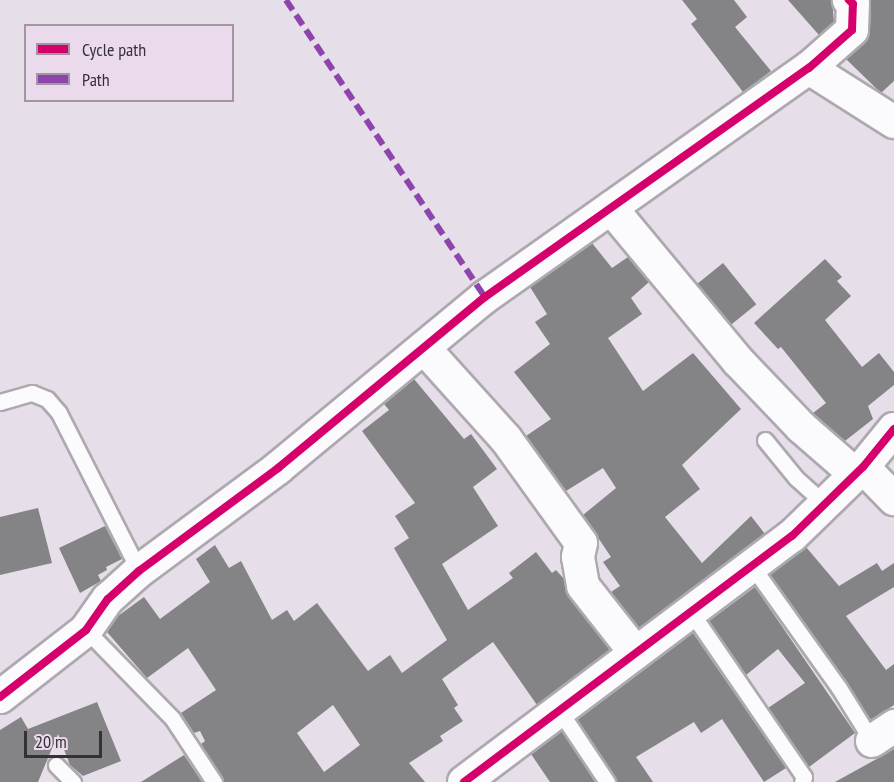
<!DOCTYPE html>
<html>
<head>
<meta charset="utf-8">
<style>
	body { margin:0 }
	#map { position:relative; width:894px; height:782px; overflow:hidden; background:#e6dee8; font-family:"PT Sans Narrow",sans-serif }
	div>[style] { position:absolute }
	.building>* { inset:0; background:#848385; transform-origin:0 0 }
	.roads { filter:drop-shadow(2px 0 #aea8af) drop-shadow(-2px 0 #aea8af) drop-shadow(0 2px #aea8af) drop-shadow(0 -2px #aea8af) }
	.lane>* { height:15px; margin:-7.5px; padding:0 7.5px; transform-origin:7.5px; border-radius:7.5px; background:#fbfafc }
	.street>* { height:32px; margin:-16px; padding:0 16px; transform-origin:16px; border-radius:16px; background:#fbfafc }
	.quiet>* { height:6px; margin-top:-3px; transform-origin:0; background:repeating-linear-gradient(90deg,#8e44ad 0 12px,transparent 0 18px) }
	.cycleway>* { height:8px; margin:-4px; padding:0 4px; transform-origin:4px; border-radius:4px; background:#d6006c }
	span { translate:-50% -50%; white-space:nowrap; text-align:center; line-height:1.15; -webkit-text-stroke:6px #eadaec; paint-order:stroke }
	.legend { position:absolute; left:24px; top:24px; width:210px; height:78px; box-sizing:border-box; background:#eadaec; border:2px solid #a296a3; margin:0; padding:8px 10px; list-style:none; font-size:18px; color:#352f36 }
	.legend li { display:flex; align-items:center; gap:12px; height:30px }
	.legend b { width:30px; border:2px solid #a296a3 }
	.scale { position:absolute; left:24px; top:731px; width:78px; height:27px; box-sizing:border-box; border:3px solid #352f36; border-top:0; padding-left:8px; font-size:18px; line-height:21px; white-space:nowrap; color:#352f36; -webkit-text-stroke:4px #eadaec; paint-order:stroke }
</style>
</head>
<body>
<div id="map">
	<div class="building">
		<div style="clip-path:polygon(682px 0,734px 0,747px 17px,735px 27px,771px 71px,743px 92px,691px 24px,697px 19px)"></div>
		<div style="clip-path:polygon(788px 0,832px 0,834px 22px,819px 35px)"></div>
		<div style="clip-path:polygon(870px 0,894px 0,894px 81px,881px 93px,846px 59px,868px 37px)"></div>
		<div style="clip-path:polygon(592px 243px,612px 268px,628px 257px,649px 282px,631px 298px,642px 314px,608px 338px,643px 391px,693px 353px,741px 409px,682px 465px,700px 489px,665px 517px,702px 563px,751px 516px,765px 534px,639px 628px,611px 592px,620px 586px,603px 562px,611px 557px,583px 515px,616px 488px,603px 468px,566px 491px,526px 436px,551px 419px,514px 372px,550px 344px,535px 322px,547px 314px,530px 287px)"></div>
		<div style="clip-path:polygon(825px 259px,842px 277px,837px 281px,851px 296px,825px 320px,862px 367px,879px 353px,894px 372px,894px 385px,868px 406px,873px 419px,845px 441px,813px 413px,826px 403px,781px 347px,778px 349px,754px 323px)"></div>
		<div style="left:723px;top:263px;width:53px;height:33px;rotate:51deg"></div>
		<div style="clip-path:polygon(evenodd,414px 379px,464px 439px,471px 434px,497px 469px,473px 487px,498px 526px,442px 564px,468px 610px,513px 578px,509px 573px,536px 552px,552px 573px,556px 570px,564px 579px,569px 597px,610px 650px,537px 705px,493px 642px,442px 679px,458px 705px,454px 708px,463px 721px,440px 736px,443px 741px,409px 763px,425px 782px,224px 782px,201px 744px,205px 741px,200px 731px,194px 733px,181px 713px,216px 690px,188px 648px,147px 678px,107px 632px,118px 616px,144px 597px,160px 619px,210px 582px,196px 559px,215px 545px,229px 568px,241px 561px,272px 620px,287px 610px,294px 621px,317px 603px,368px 671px,390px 655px,402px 673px,447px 640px,394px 548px,409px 538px,395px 516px,415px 503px,362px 431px,389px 410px,384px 404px,414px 379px,333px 705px,360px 745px,324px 772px,297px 733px,333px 705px)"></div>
		<div style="clip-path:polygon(38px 508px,52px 563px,0 575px,0 517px)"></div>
		<div style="clip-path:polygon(105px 526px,122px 559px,106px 567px,107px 570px,98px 575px,101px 581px,80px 593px,59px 548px)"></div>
		<div style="clip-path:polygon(806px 547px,839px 586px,877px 563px,882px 571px,894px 563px,894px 587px,846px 616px,886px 670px,894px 664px,894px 705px,871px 720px,770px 575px)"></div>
		<div style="clip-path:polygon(755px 587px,855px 733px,809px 767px,768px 708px,805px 683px,778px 649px,746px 675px,709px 621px)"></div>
		<div style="clip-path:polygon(693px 633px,786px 768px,764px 782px,722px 719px,701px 733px,694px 722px,636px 757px,653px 782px,617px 782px,577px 720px)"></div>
		<div style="clip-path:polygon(97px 702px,121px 761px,83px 776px,70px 765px,58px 734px,38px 782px,0 782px,0 730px,21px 717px,28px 729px)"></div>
		<div style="clip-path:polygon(562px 731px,595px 782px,550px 782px,531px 754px)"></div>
		<div style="clip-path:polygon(894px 749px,894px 782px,835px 782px,882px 756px)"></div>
		<div style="clip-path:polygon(184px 755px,202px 782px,141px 782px)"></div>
	</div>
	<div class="roads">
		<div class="lane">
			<div style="left:0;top:402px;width:33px;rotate:-16deg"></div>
			<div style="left:32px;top:393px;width:16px;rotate:22deg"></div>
			<div style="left:47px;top:399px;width:18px;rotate:49deg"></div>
			<div style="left:59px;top:413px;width:177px;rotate:63.1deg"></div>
			<div style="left:765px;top:440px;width:49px;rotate:50.8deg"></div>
			<div style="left:796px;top:478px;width:39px;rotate:42deg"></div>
			<div style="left:752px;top:566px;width:150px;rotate:54.5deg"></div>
			<div style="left:839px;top:688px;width:62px;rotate:58.1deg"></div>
			<div style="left:691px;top:612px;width:200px;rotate:55.6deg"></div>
			<div style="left:804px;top:777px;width:5px;rotate:112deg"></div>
			<div style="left:86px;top:630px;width:123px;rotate:45.7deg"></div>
			<div style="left:172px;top:718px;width:77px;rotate:56.7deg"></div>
			<div style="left:559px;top:710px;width:87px;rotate:56.3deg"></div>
			<div style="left:56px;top:765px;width:24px;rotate:45deg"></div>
		</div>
		<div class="street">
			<div style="left:809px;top:68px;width:101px;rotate:32.4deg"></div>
			<div style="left:611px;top:208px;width:199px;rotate:50.3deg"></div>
			<div style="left:738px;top:361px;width:91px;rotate:46.3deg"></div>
			<div style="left:801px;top:427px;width:72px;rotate:41deg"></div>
			<div style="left:424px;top:348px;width:122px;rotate:48deg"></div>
			<div style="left:506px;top:439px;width:128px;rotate:54.2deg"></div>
			<div style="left:581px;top:543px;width:14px;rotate:102deg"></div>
			<div style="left:578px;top:557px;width:29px;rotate:80deg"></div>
			<div style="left:583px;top:586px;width:84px;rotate:51.8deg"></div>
			<div style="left:863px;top:467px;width:45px;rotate:45.9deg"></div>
			<div style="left:0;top:697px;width:109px;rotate:-37.9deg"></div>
			<div style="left:86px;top:630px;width:38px;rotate:-55deg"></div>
			<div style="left:108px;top:599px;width:42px;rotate:-42.1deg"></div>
			<div style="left:139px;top:571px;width:173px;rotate:-36.5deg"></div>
			<div style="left:278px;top:468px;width:268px;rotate:-39.6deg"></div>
			<div style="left:485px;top:297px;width:397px;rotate:-35.3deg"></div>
			<div style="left:809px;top:68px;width:57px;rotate:-41.5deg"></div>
			<div style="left:852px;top:30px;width:26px;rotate:-88deg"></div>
			<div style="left:853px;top:4px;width:6px;rotate:-135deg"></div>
			<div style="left:872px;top:741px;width:27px;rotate:-34deg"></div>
			<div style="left:464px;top:782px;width:410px;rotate:-36.9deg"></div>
			<div style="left:792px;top:536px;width:99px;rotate:-44.2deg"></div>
			<div style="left:863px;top:467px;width:49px;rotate:-50.8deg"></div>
		</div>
	</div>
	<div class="quiet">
		<div style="left:286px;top:0;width:358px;rotate:56.2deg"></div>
	</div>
	<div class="cycleway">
		<div style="left:0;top:697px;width:109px;rotate:-37.9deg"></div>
		<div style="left:86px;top:630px;width:38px;rotate:-55deg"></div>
		<div style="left:108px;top:599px;width:42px;rotate:-42.1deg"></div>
		<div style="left:139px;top:571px;width:173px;rotate:-36.5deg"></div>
		<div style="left:278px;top:468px;width:268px;rotate:-39.6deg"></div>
		<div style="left:485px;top:297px;width:397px;rotate:-35.3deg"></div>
		<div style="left:809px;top:68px;width:57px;rotate:-41.5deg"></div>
		<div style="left:852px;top:30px;width:26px;rotate:-88deg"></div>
		<div style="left:853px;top:4px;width:6px;rotate:-135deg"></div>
		<div style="left:464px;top:782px;width:410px;rotate:-36.9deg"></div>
		<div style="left:792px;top:536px;width:99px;rotate:-44.2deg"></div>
		<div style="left:863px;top:467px;width:49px;rotate:-50.8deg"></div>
	</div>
	<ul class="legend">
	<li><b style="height:8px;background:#d6006c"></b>Cycle path</li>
	<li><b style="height:8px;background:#8e44ad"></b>Path</li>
	</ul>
	<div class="scale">20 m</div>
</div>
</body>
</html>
